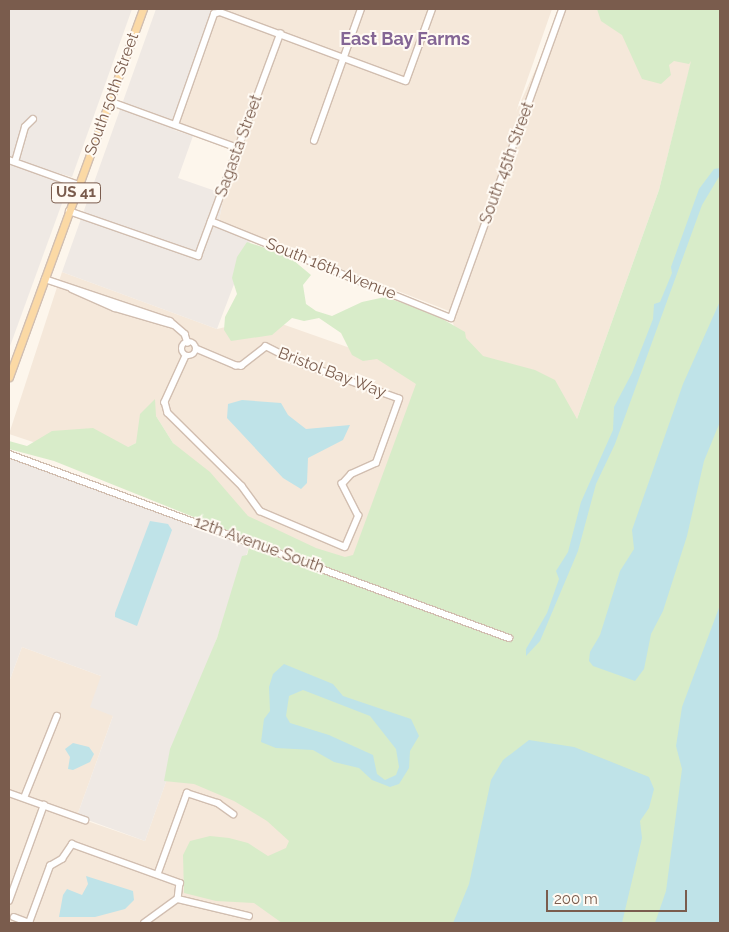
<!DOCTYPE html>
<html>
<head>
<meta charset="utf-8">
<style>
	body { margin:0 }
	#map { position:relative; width:729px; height:932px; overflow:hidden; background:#fdf6ec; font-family:Raleway,sans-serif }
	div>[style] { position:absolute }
	.residential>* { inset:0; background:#f5e8da }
	.industrial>* { inset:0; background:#efe9e4 }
	.green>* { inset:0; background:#d8ecc9 }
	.water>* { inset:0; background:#bfe3e8 }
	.roads { filter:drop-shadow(1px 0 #d1beb0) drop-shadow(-1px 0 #d1beb0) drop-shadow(0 1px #d1beb0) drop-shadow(0 -1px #d1beb0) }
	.minor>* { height:5.5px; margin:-2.75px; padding:0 2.75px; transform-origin:2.75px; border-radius:2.75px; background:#fff }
	.minor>.ring { margin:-2.75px; padding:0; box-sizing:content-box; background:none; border:5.5px solid #fff; border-radius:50% }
	.major>* { height:7px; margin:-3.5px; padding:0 3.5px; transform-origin:3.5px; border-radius:3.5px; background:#fbd9a5 }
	span { translate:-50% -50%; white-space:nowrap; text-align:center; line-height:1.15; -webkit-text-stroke:4px #fffaf3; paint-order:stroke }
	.shield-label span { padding:1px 4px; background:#fffaf3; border:1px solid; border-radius:4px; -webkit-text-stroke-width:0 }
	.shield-label { font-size:15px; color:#7a5c4d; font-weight:700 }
	.street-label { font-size:16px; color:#7a5c4d }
	.neighbourhood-label { font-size:18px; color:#846695; font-weight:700 }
	.frame { position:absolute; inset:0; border:10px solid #7a5c4d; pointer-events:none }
	.scale { position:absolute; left:546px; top:890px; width:141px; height:22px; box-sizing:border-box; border:2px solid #7a5c4d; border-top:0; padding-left:6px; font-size:15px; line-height:18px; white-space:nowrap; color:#7a5c4d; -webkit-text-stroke:4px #fffaf3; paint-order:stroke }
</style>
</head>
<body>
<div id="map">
	<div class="residential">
		<div style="clip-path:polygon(219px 9px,552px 9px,516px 112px,563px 9px,655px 9px,700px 27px,659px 190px,577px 419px,472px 380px,449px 311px,219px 221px,224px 194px,242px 146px,177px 122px)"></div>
		<div style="clip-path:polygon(62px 272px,217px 329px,265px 318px,421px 373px,351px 562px,244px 521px,173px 443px,156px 416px,136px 443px,128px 447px,36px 443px,9px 434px)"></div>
		<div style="clip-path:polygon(22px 647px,101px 676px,113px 716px,77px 816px,9px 792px,9px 682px)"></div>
		<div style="clip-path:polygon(169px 773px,312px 826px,302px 923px,9px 923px,9px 794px,145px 841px)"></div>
	</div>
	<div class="industrial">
		<div style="clip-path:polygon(9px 9px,132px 9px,72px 177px,9px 159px)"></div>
		<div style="clip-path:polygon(156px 9px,219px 9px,174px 130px,193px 136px,178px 178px,224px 194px,219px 221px,253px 234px,217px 329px,62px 272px)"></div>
		<div style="clip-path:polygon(9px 162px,69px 184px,9px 349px)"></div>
		<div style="clip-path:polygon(9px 457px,251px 542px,145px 841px,77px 816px,113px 716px,90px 707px,101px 676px,22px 647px,9px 682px)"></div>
	</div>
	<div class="green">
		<div style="clip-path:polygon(597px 9px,720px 9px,720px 849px,682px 923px,282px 923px,254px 903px,216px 901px,184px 893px,183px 855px,190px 841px,210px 836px,229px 838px,248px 843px,268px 856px,286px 848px,289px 841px,267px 821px,234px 801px,194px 784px,164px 781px,170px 749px,217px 638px,242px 556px,247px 555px,251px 540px,54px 461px,9px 449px,9px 441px,27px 446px,52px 431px,93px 428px,128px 447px,136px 443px,140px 414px,155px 399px,156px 416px,173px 443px,210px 472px,248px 516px,316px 548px,345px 557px,353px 555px,416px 384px,377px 359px,363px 361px,352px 355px,341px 333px,319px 318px,304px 321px,292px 318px,272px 335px,231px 341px,224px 330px,225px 317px,237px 294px,232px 278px,237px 257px,247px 242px,287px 255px,311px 275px,303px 285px,306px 304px,316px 311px,332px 316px,362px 302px,385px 297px,432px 313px,465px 332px,466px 338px,483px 356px,535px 370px,555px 380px,577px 419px,659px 190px,691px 61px,689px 64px,674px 61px,669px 65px,671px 75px,661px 84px,642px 79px,622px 35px,601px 21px)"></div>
	</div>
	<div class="water">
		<div style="clip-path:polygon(720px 168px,720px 175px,702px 205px,615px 444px,596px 484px,578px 551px,540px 641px,526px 656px,526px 649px,547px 613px,559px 579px,556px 571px,568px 552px,581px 502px,613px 430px,614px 407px,632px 373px,653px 319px,654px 304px,660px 302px,672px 273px,671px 267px,699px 189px,714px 169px)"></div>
		<div style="clip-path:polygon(720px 301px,720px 422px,704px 461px,687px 536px,663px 611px,651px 634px,644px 669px,635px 681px,593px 666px,589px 661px,590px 652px,600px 635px,620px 571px,634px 549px,632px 530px,683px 384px)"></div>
		<div style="clip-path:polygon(242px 400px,281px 403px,288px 415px,306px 429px,350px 425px,343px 440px,308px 458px,307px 483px,301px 489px,283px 478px,227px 418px,228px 404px)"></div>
		<div style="clip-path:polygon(150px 521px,168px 524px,172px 530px,137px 626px,115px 617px,115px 613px)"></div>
		<div style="clip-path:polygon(720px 605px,720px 923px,655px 923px,666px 891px,682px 769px,676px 746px,682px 707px)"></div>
		<div style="clip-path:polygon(evenodd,284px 664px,333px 684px,343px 696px,411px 719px,419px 736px,410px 751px,409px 768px,399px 784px,390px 787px,372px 780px,359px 768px,334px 762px,313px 750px,276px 748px,261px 742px,264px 719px,270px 711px,269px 687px,273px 674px,284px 664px,303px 690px,370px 716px,396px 749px,399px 767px,396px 775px,385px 780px,377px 774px,373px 755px,329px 735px,290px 723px,286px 716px,289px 696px,303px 690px)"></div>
		<div style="clip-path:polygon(529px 740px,574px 747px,649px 777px,654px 789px,649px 808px,640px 821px,642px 838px,622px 923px,453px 923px,469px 884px,491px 780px,503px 760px)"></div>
		<div style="clip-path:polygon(73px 743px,89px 747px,94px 754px,90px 762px,73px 770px,68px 769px,70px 757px,65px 749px)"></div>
		<div style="clip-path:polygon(86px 876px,133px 891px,134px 900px,125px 909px,95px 917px,59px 917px,63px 895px,67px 889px,82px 895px,88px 884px)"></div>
	</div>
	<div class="roads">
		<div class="minor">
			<div style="left:109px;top:101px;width:137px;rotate:20deg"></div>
			<div style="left:175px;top:125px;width:118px;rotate:-70.6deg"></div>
			<div style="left:214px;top:14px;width:6px;rotate:-18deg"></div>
			<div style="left:220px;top:12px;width:198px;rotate:20.4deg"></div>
			<div style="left:406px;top:81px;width:77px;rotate:-70.1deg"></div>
			<div style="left:314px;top:141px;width:140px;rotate:-70.4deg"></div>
			<div style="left:9px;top:160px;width:74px;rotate:19.7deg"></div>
			<div style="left:15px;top:162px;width:36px;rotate:-74deg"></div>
			<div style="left:25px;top:127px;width:11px;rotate:-45deg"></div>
			<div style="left:69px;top:211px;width:137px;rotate:19.2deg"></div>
			<div style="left:198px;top:256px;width:237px;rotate:-69.7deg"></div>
			<div style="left:211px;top:221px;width:259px;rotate:22deg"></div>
			<div style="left:451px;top:318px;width:328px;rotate:-70.2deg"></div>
			<div style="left:45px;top:279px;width:132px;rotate:18.6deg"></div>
			<div style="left:170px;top:321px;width:20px;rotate:41deg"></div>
			<div style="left:185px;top:334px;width:9px;rotate:72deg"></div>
			<div style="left:72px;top:289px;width:47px;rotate:23.8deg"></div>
			<div style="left:115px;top:308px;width:61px;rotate:16.1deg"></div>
			<div class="ring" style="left:182px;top:342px;width:8.5px;height:8.5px"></div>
			<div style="left:186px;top:356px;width:51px;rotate:114.5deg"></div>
			<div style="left:165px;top:402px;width:11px;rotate:75deg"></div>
			<div style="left:168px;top:413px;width:104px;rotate:44.6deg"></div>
			<div style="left:242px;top:486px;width:31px;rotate:54deg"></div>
			<div style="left:260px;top:511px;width:92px;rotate:23deg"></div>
			<div style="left:345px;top:547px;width:34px;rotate:-67deg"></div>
			<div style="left:358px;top:516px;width:36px;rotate:-117deg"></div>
			<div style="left:342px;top:484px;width:13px;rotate:-48deg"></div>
			<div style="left:351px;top:474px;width:27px;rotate:-24deg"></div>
			<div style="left:376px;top:463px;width:68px;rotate:-70.2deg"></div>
			<div style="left:399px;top:399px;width:109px;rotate:-160.2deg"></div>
			<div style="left:296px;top:362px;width:34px;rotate:-153deg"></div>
			<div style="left:266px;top:347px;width:31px;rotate:142deg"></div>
			<div style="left:242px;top:366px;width:6px;rotate:180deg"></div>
			<div style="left:236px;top:366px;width:43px;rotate:-157deg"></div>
			<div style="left:9px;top:454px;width:533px;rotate:20.2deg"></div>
			<div style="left:9px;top:793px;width:81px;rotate:19.6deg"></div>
			<div style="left:24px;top:798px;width:88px;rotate:-68.1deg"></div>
			<div style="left:158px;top:873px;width:85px;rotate:-70.1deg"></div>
			<div style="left:187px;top:793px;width:33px;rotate:18deg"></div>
			<div style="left:218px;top:803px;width:19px;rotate:36deg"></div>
			<div style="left:178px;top:899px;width:73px;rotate:13.5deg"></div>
			<div style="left:9px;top:901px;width:102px;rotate:-70deg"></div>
			<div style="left:14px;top:917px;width:17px;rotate:21deg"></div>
			<div style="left:29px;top:923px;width:61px;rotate:-69.8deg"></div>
			<div style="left:50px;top:866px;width:14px;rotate:-30deg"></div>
			<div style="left:62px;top:859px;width:18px;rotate:-56deg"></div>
			<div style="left:72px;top:844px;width:115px;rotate:19.9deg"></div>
			<div style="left:180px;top:883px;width:16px;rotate:97deg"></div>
			<div style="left:178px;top:899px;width:41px;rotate:144deg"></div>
		</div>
		<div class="major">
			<div style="left:9px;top:377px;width:392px;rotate:-70deg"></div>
		</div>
	</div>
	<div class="shield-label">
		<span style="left:76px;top:193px">US 41</span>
	</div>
	<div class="street-label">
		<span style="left:112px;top:94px;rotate:-70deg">South 50th Street</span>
		<span style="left:239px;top:146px;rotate:-70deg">Sagasta Street</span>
		<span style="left:507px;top:163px;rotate:-70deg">South 45th Street</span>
		<span style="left:331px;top:269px;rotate:22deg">South 16th Avenue</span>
		<span style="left:332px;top:373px;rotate:21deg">Bristol Bay Way</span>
		<span style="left:259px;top:545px;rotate:20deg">12th Avenue South</span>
	</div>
	<div class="neighbourhood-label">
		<span style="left:405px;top:39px">East Bay Farms</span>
	</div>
	<div class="frame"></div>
	<div class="scale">200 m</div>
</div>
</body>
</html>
